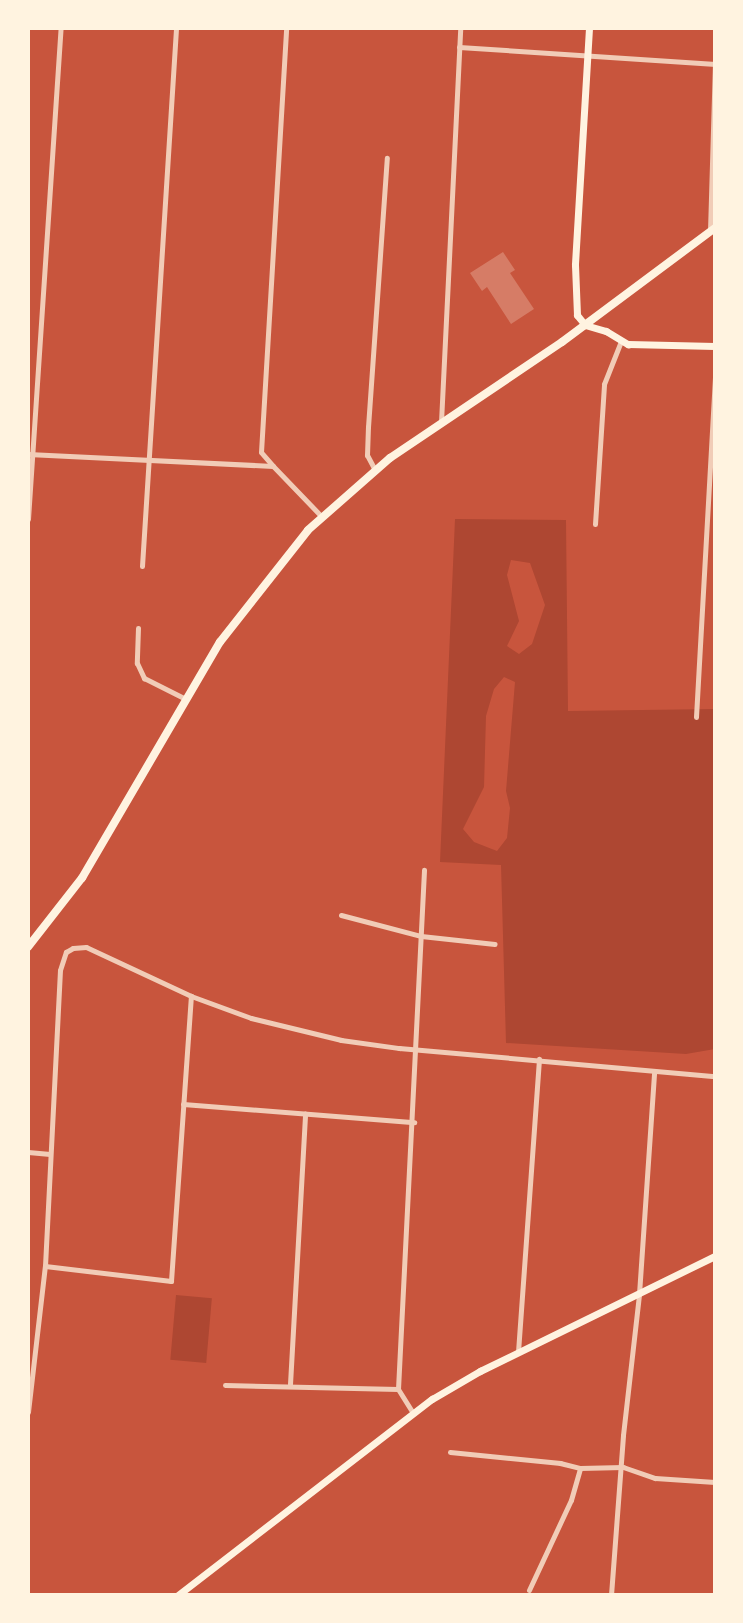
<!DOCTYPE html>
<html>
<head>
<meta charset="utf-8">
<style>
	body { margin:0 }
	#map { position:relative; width:743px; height:1623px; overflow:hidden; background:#c8553d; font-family:"Work Sans",sans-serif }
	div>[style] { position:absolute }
	.green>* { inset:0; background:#ae4732; transform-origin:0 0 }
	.building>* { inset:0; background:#d67c66 }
	.minor>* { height:5px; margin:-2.5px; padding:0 2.5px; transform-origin:2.5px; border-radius:2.5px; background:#f1ccb7 }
	.secondary>* { height:7px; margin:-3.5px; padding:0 3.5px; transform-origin:3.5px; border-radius:3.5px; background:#fff3e0 }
	.primary>* { height:8px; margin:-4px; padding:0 4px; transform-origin:4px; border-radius:4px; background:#fff3e0 }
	span { translate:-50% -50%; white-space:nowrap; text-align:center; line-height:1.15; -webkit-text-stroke:6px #fff3e0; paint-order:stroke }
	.frame { position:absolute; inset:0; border:30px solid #fff3e0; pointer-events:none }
</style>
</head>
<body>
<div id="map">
	<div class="green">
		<div style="clip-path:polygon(evenodd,455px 519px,566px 520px,568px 711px,715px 709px,715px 1049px,686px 1054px,506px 1043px,501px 865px,440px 862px,455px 519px,511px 560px,530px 563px,545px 605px,532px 644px,519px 654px,507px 646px,519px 621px,507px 575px,511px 560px,455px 519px,504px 677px,515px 682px,506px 791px,510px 808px,507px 838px,497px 851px,474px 842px,463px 829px,484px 787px,486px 716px,494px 689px,504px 677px)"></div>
		<div style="left:176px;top:1295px;width:36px;height:65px;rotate:5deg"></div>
	</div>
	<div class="building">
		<div style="clip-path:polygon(503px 252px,515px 270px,510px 273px,534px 309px,511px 324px,487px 287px,482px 291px,470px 273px)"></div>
	</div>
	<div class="minor">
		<div style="left:459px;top:47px;width:257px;rotate:3.8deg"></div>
		<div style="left:710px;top:231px;width:171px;rotate:-88.3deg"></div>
		<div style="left:441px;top:422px;width:394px;rotate:-87.2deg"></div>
		<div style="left:28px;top:454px;width:245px;rotate:2.8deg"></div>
		<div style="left:273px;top:466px;width:71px;rotate:46.1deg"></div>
		<div style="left:273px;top:466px;width:18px;rotate:-131deg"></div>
		<div style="left:261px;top:452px;width:425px;rotate:-86.6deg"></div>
		<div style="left:375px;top:470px;width:17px;rotate:-118deg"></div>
		<div style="left:367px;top:455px;width:28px;rotate:-88deg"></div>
		<div style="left:368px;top:427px;width:270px;rotate:-86deg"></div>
		<div style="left:28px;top:519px;width:492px;rotate:-86.2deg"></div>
		<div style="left:595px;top:524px;width:140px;rotate:-86.3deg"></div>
		<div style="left:604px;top:384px;width:46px;rotate:-68.4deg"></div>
		<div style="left:142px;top:566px;width:539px;rotate:-86.38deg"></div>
		<div style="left:138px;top:628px;width:35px;rotate:92deg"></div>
		<div style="left:137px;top:663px;width:17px;rotate:65deg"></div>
		<div style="left:144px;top:678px;width:45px;rotate:26.6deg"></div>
		<div style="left:696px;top:717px;width:344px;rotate:-86.8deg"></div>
		<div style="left:341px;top:915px;width:83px;rotate:14.7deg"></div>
		<div style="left:421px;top:936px;width:74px;rotate:6.2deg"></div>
		<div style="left:183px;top:1104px;width:232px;rotate:4.5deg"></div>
		<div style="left:28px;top:1152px;width:22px;rotate:5deg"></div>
		<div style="left:45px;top:1266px;width:127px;rotate:6.8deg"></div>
		<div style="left:171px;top:1281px;width:286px;rotate:-86deg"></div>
		<div style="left:518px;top:1352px;width:294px;rotate:-85.9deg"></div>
		<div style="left:290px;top:1384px;width:271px;rotate:-86.8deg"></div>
		<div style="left:225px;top:1385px;width:173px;rotate:1.3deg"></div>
		<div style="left:398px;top:1389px;width:28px;rotate:58deg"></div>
		<div style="left:398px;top:1389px;width:520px;rotate:-87.13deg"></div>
		<div style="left:28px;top:1412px;width:147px;rotate:-83.4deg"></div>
		<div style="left:45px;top:1266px;width:296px;rotate:-87.1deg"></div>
		<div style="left:60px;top:970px;width:19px;rotate:-72deg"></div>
		<div style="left:66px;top:952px;width:8px;rotate:-30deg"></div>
		<div style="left:73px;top:948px;width:13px;rotate:-4deg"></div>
		<div style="left:86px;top:947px;width:116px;rotate:25deg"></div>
		<div style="left:191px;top:996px;width:64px;rotate:20.1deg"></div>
		<div style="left:251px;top:1018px;width:93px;rotate:13.7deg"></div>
		<div style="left:341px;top:1040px;width:59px;rotate:7.9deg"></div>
		<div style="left:399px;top:1048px;width:317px;rotate:5.1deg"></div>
		<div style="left:450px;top:1452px;width:111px;rotate:5.7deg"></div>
		<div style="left:560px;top:1463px;width:21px;rotate:14deg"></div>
		<div style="left:580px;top:1468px;width:43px;rotate:-1.3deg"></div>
		<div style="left:623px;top:1467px;width:34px;rotate:19deg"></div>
		<div style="left:655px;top:1478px;width:60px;rotate:3.8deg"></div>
		<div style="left:529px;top:1590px;width:99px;rotate:-65deg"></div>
		<div style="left:571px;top:1500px;width:33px;rotate:-74deg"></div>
		<div style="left:611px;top:1595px;width:160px;rotate:-85.7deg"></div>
		<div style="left:623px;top:1435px;width:142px;rotate:-83.5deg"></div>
		<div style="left:639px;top:1294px;width:223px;rotate:-86.1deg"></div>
	</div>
	<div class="secondary">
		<div style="left:589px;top:28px;width:237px;rotate:93.4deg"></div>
		<div style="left:575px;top:265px;width:50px;rotate:87.7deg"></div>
		<div style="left:577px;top:315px;width:13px;rotate:51deg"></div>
		<div style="left:585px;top:325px;width:22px;rotate:16deg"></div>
		<div style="left:606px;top:331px;width:26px;rotate:31deg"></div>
		<div style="left:628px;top:344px;width:87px;rotate:1.3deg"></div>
		<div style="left:178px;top:1595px;width:321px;rotate:-37.7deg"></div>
		<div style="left:432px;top:1399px;width:56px;rotate:-30.3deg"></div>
		<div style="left:480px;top:1371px;width:262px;rotate:-26.1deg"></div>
	</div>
	<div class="primary">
		<div style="left:28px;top:947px;width:88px;rotate:-52deg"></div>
		<div style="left:82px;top:878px;width:273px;rotate:-59.7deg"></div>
		<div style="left:220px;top:642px;width:142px;rotate:-51.8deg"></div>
		<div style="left:308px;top:530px;width:109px;rotate:-41.3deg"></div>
		<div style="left:390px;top:458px;width:207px;rotate:-34deg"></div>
		<div style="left:562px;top:342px;width:191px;rotate:-36.7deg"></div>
	</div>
	<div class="frame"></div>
</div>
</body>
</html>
